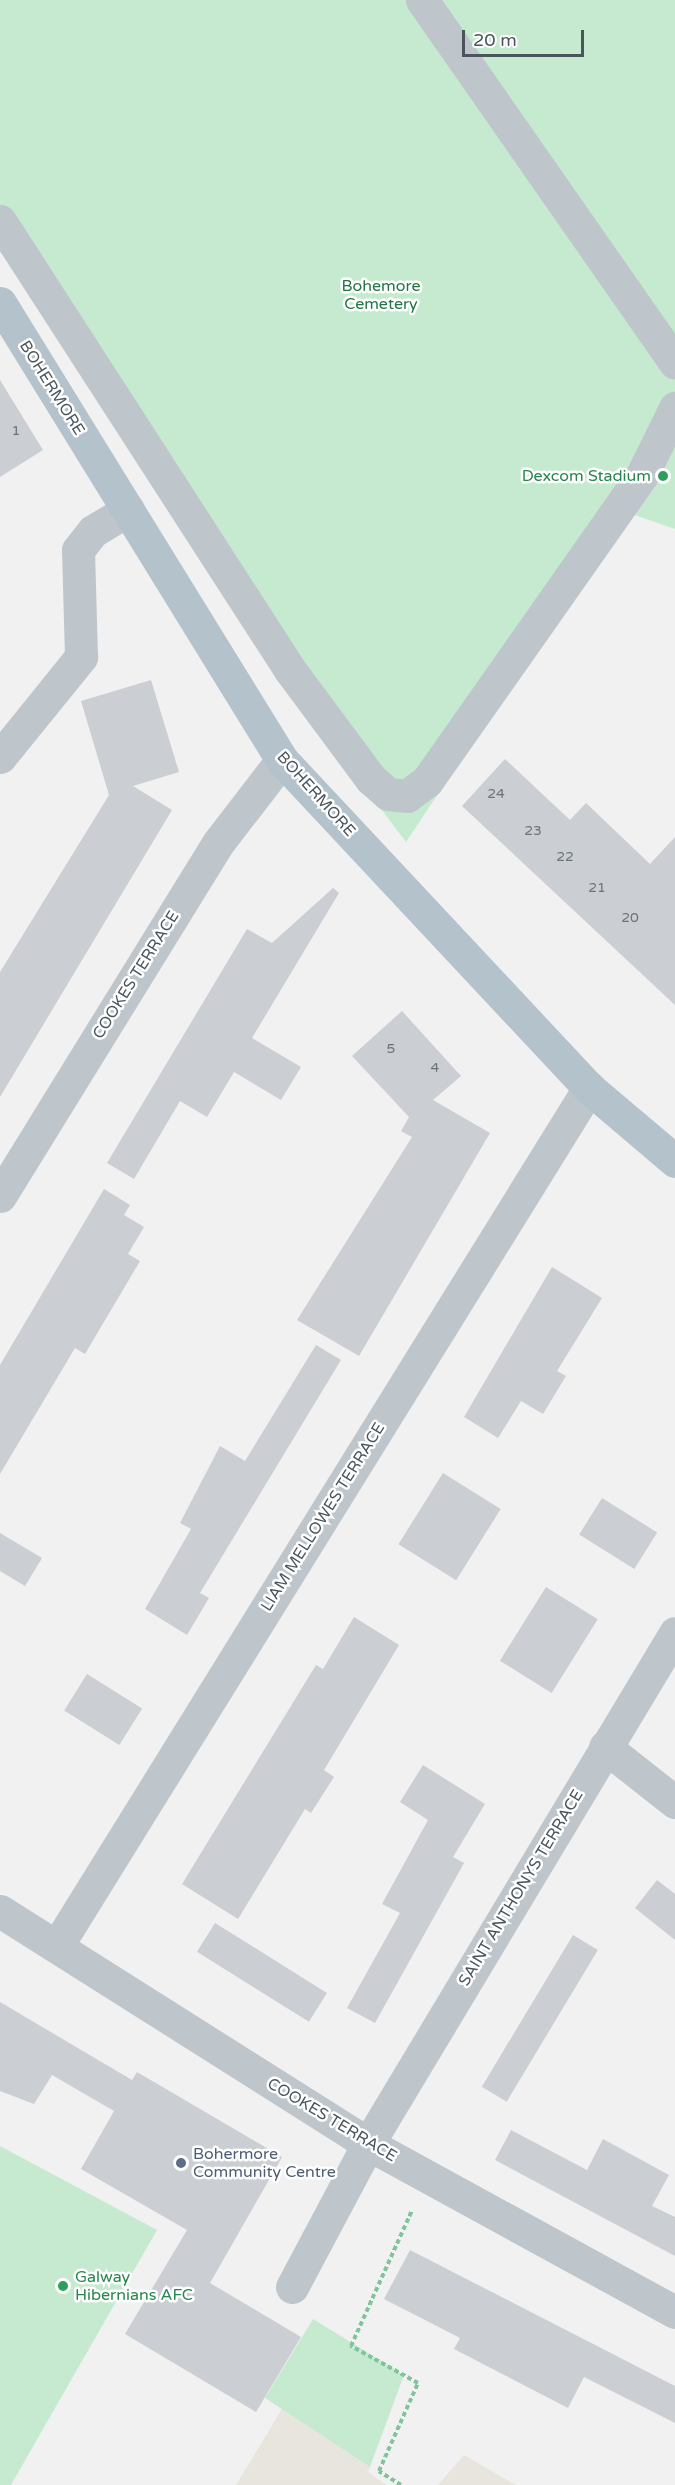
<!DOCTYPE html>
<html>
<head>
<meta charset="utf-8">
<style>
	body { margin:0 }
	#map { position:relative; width:675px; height:2485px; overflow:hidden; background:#f2f1f1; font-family:"Varela Round",sans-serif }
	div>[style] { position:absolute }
	.commercial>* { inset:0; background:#e8e5de }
	.green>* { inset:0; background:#c5eacf }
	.building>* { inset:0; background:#cbced2; transform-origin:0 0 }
	.path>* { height:4px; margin-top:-2px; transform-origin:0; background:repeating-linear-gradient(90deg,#81c49c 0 4.5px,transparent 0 7.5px) }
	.minor>* { height:33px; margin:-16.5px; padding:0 16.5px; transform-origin:16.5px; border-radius:16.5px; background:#bec6cb }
	.major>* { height:33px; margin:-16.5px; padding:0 16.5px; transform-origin:16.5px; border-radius:16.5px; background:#b4c2cb }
	.dots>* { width:16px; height:16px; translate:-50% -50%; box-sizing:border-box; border:3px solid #fff; border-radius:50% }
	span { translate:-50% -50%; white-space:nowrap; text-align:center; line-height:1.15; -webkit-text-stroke:5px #fff; paint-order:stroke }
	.number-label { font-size:14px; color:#6a737a }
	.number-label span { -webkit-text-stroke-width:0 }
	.park-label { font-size:16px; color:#237543 }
	.street-label { font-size:16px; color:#4a555c }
	.leisure-label { font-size:16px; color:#27864d }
	.right { translate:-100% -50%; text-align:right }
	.left { translate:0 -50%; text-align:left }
	.service-label { font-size:16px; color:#4e5e75 }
	.scale { position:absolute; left:462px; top:30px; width:122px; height:27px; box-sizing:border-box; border:3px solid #4a555c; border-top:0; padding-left:8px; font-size:18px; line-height:21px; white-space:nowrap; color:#4a555c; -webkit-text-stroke:4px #fff; paint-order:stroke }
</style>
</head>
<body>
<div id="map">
	<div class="commercial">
		<div style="clip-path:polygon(282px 2409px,370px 2467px,368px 2472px,386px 2485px,236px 2485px)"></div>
		<div style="clip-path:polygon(464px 2455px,516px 2485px,438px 2485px)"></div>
	</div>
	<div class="green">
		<div style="clip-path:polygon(0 0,675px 0,675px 529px,626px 512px,406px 842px,281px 677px,0 242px)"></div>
		<div style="clip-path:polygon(0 2146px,157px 2230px,11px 2485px,0 2485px)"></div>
		<div style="clip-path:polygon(313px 2319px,404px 2375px,370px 2467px,265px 2398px)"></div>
	</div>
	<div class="building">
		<div style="clip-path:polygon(0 380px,43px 450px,0 477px)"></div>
		<div style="clip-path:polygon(151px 680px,179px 772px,133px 786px,172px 810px,0 1097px,0 972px,109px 795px,81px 701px)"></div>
		<div style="clip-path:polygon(505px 759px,570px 820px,586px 803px,650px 864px,675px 837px,675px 1005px,462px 806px)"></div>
		<div style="clip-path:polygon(333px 888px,339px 893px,252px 1038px,301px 1067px,281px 1100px,234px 1072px,207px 1117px,180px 1101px,134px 1179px,107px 1163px,247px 929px,272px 943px)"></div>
		<div style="clip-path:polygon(402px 1011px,461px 1076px,433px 1100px,490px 1133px,359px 1356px,297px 1320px,412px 1137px,401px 1131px,409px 1117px,352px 1056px)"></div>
		<div style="clip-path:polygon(104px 1189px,130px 1205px,124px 1215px,144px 1227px,128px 1254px,140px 1261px,85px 1354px,75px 1348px,0 1474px,0 1365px)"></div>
		<div style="clip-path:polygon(552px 1267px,602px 1298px,557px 1371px,566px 1376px,543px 1414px,521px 1401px,498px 1438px,464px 1417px)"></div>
		<div style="clip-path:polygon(316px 1345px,341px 1360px,200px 1593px,209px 1598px,187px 1635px,145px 1609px,191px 1529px,180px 1523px,220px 1446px,245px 1461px)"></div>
		<div style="left:443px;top:1473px;width:68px;height:84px;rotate:32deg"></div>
		<div style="left:602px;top:1498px;width:65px;height:43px;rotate:32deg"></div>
		<div style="clip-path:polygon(0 1533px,42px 1558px,25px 1586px,0 1571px)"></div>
		<div style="left:546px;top:1587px;width:61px;height:87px;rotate:32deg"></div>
		<div style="clip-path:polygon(354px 1617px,399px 1645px,324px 1770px,334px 1777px,311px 1813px,305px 1809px,238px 1919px,182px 1884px,316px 1665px,323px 1669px)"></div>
		<div style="left:87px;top:1674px;width:65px;height:43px;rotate:32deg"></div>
		<div style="clip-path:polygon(423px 1765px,485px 1804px,453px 1857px,464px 1863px,375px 2023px,347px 2008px,400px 1913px,382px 1904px,428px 1820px,400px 1802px)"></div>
		<div style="clip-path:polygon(657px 1880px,675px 1894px,675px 1940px,635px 1908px)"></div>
		<div style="left:215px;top:1923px;width:132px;height:34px;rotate:32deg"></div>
		<div style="left:573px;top:1935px;width:29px;height:177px;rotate:31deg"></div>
		<div style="clip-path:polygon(0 2002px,132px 2080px,137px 2072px,282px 2157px,210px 2283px,301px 2337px,256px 2412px,125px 2334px,187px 2230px,81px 2169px,114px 2111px,52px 2075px,34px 2104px,0 2091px)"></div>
		<div style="clip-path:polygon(511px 2130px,587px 2170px,603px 2139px,669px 2175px,652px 2206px,675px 2217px,675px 2256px,495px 2160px)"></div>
		<div style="clip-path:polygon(410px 2250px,675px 2386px,675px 2423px,584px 2377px,568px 2408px,454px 2349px,460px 2338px,384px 2299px)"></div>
	</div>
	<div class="path">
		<div style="left:401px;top:2485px;width:26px;rotate:-148deg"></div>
		<div style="left:379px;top:2471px;width:96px;rotate:-66.1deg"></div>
		<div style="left:418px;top:2383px;width:77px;rotate:-151.1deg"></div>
		<div style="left:351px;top:2346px;width:149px;rotate:-65.8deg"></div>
	</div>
	<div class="minor">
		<div style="left:422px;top:0;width:442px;rotate:55.1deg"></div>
		<div style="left:0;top:221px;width:535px;rotate:57.14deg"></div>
		<div style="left:290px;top:670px;width:136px;rotate:53.4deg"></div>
		<div style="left:371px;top:779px;width:23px;rotate:41deg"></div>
		<div style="left:388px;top:794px;width:19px;rotate:6deg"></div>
		<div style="left:407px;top:796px;width:25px;rotate:-37deg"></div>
		<div style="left:427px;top:781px;width:374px;rotate:-54.9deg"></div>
		<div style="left:642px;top:475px;width:75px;rotate:-63.8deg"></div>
		<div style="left:0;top:757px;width:129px;rotate:-51deg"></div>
		<div style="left:81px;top:657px;width:107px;rotate:-91.6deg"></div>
		<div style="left:78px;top:550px;width:24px;rotate:-52deg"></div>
		<div style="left:93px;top:531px;width:41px;rotate:-31deg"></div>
		<div style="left:0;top:1196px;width:415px;rotate:-58.3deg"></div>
		<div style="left:218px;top:843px;width:105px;rotate:-52.4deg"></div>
		<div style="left:605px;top:1747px;width:89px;rotate:38.2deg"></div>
		<div style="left:0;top:1911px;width:436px;rotate:32.3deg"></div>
		<div style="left:368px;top:2144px;width:350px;rotate:28.7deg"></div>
		<div style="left:57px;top:1946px;width:1010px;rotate:-58.2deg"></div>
		<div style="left:292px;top:2287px;width:162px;rotate:-62deg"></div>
		<div style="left:368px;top:2144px;width:596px;rotate:-59deg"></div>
	</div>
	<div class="major">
		<div style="left:0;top:303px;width:537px;rotate:58.32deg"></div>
		<div style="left:282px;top:760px;width:449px;rotate:46.9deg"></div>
		<div style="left:589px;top:1088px;width:113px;rotate:40.3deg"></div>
	</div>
	<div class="dots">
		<div style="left:663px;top:476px;background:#2e9e5b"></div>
		<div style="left:181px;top:2163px;background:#5c6f8a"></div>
		<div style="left:63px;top:2286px;background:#2e9e5b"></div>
	</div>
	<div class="number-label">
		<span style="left:16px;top:431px">1</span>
		<span style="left:496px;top:794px">24</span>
		<span style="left:533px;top:831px">23</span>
		<span style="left:565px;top:857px">22</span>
		<span style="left:597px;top:888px">21</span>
		<span style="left:630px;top:918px">20</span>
		<span style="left:391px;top:1049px">5</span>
		<span style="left:435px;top:1068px">4</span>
	</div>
	<div class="park-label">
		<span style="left:381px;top:295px">Bohemore<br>Cemetery</span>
	</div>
	<div class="street-label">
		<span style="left:52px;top:388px;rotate:58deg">BOHERMORE</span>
		<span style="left:316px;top:794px;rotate:48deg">BOHERMORE</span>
		<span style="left:136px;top:975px;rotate:-58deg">COOKES TERRACE</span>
		<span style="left:323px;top:1517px;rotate:-58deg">LIAM MELLOWES TERRACE</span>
		<span style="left:521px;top:1888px;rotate:-59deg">SAINT ANTHONYS TERRACE</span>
		<span style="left:332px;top:2120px;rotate:31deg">COOKES TERRACE</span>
	</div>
	<div class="leisure-label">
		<span class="right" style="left:651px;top:476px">Dexcom Stadium</span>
		<span class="left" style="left:75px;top:2286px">Galway<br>Hibernians AFC</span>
	</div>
	<div class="service-label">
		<span class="left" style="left:193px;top:2163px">Bohermore<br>Community Centre</span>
	</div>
	<div class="scale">20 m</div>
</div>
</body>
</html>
